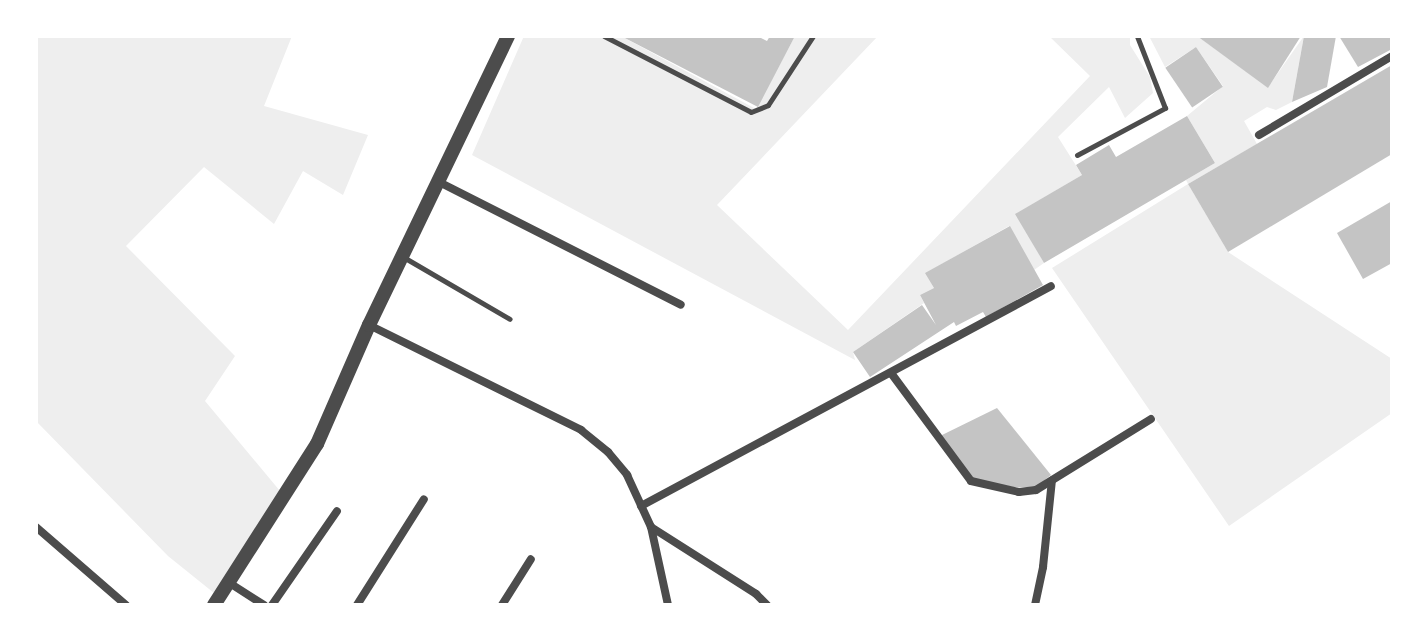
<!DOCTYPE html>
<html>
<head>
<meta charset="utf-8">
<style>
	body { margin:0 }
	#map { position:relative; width:1428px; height:641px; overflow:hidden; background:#fff; font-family:"Fira Sans",sans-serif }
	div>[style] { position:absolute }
	.green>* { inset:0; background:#eee }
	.building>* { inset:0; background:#c4c4c4; transform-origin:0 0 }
	.service>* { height:5px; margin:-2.5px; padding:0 2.5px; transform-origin:2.5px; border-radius:2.5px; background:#4c4c4c }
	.minor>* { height:8px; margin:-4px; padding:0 4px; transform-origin:4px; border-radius:4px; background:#4c4c4c }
	.tertiary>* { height:14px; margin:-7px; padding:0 7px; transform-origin:7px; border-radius:7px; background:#4c4c4c }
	span { translate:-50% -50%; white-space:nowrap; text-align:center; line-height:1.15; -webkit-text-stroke:8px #fff; paint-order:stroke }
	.frame { position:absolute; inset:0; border:38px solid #fff; pointer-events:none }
</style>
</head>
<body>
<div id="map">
	<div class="green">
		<div style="clip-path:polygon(36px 36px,292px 36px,264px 106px,368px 135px,343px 195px,303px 171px,274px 224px,204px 167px,126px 246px,235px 356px,205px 401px,285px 497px,219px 597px,168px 556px,36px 421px)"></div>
		<div style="clip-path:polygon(524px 36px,621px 36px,756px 109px,795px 36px,878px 36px,717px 205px,848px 330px,1090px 76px,1049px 36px,1130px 36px,1130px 45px,1150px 77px,1153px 93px,1125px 118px,1109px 87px,1058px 137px,1082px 175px,1016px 214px,1044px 263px,1034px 270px,1009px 226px,926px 273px,934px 288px,920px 295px,924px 303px,853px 352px,855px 360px,472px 155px)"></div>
		<div style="clip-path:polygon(1149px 36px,1197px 36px,1268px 87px,1304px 36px,1292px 102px,1276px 110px,1267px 107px,1244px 121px,1257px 144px,1188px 184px,1228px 252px,1392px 359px,1392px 413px,1229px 526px,1052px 268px,1188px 184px,1186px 180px,1215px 163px,1187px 116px,1223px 86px,1196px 47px,1165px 67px)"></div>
	</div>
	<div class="building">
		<div style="clip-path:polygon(621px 36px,757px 36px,767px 41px,770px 36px,795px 36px,758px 107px)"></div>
		<div style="clip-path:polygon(1197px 36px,1301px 36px,1268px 88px)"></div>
		<div style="clip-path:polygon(1304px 36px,1336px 36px,1327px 87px,1292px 102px)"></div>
		<div style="clip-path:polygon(1339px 36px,1390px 36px,1392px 49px,1358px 67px)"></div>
		<div style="left:1196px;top:47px;width:48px;height:37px;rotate:56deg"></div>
		<div style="clip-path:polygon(1392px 65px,1392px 154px,1228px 252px,1188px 184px)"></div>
		<div style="clip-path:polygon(1187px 116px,1215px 163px,1044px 263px,1015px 214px,1082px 175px,1076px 165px,1109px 145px,1116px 157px)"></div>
		<div style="clip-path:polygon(1392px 201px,1392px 263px,1363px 279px,1337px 233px)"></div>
		<div style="clip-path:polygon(1010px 226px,1043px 285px,986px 317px,983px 312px,956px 326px,954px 322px,870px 377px,853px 352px,922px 305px,936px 325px,920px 295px,934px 288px,925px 273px)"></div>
		<div style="clip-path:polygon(997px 408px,1051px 475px,1036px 487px,1013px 487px,973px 479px,940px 436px)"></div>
	</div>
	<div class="service">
		<div style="left:604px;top:36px;width:165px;rotate:27.3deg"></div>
		<div style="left:751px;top:112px;width:18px;rotate:-22deg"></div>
		<div style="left:768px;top:105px;width:82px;rotate:-56.9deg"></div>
		<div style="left:1077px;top:155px;width:100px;rotate:-28.1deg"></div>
		<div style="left:1165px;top:108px;width:77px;rotate:-111.3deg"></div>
		<div style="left:405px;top:258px;width:121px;rotate:30.2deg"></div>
	</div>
	<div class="minor">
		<div style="left:1259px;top:135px;width:155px;rotate:-30.7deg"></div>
		<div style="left:439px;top:182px;width:271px;rotate:26.9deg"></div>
		<div style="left:369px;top:325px;width:237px;rotate:26.3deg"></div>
		<div style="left:581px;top:430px;width:35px;rotate:39deg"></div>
		<div style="left:608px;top:452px;width:30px;rotate:50deg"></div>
		<div style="left:627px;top:475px;width:57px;rotate:65.2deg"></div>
		<div style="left:651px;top:527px;width:80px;rotate:77.7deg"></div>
		<div style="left:891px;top:373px;width:134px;rotate:53.5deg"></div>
		<div style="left:971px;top:481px;width:49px;rotate:12.9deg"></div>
		<div style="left:1019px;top:492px;width:17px;rotate:-7deg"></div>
		<div style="left:1036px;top:490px;width:135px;rotate:-31.7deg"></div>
		<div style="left:641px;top:506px;width:465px;rotate:-28.2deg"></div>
		<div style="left:36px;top:527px;width:119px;rotate:40.9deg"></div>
		<div style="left:651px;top:527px;width:125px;rotate:32.5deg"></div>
		<div style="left:756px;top:594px;width:16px;rotate:45deg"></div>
		<div style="left:228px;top:582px;width:43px;rotate:32.6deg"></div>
		<div style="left:272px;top:605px;width:114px;rotate:-55.3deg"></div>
		<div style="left:357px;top:605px;width:125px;rotate:-57.7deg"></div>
		<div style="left:502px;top:605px;width:54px;rotate:-57.8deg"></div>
		<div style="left:1035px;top:605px;width:39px;rotate:-78deg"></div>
		<div style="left:1043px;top:567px;width:87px;rotate:-84.1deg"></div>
	</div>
	<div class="tertiary">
		<div style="left:214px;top:605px;width:191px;rotate:-57.4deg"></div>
		<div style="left:317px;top:444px;width:130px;rotate:-66.4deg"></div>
		<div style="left:369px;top:325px;width:321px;rotate:-64.3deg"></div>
	</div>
	<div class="frame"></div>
</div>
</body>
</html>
